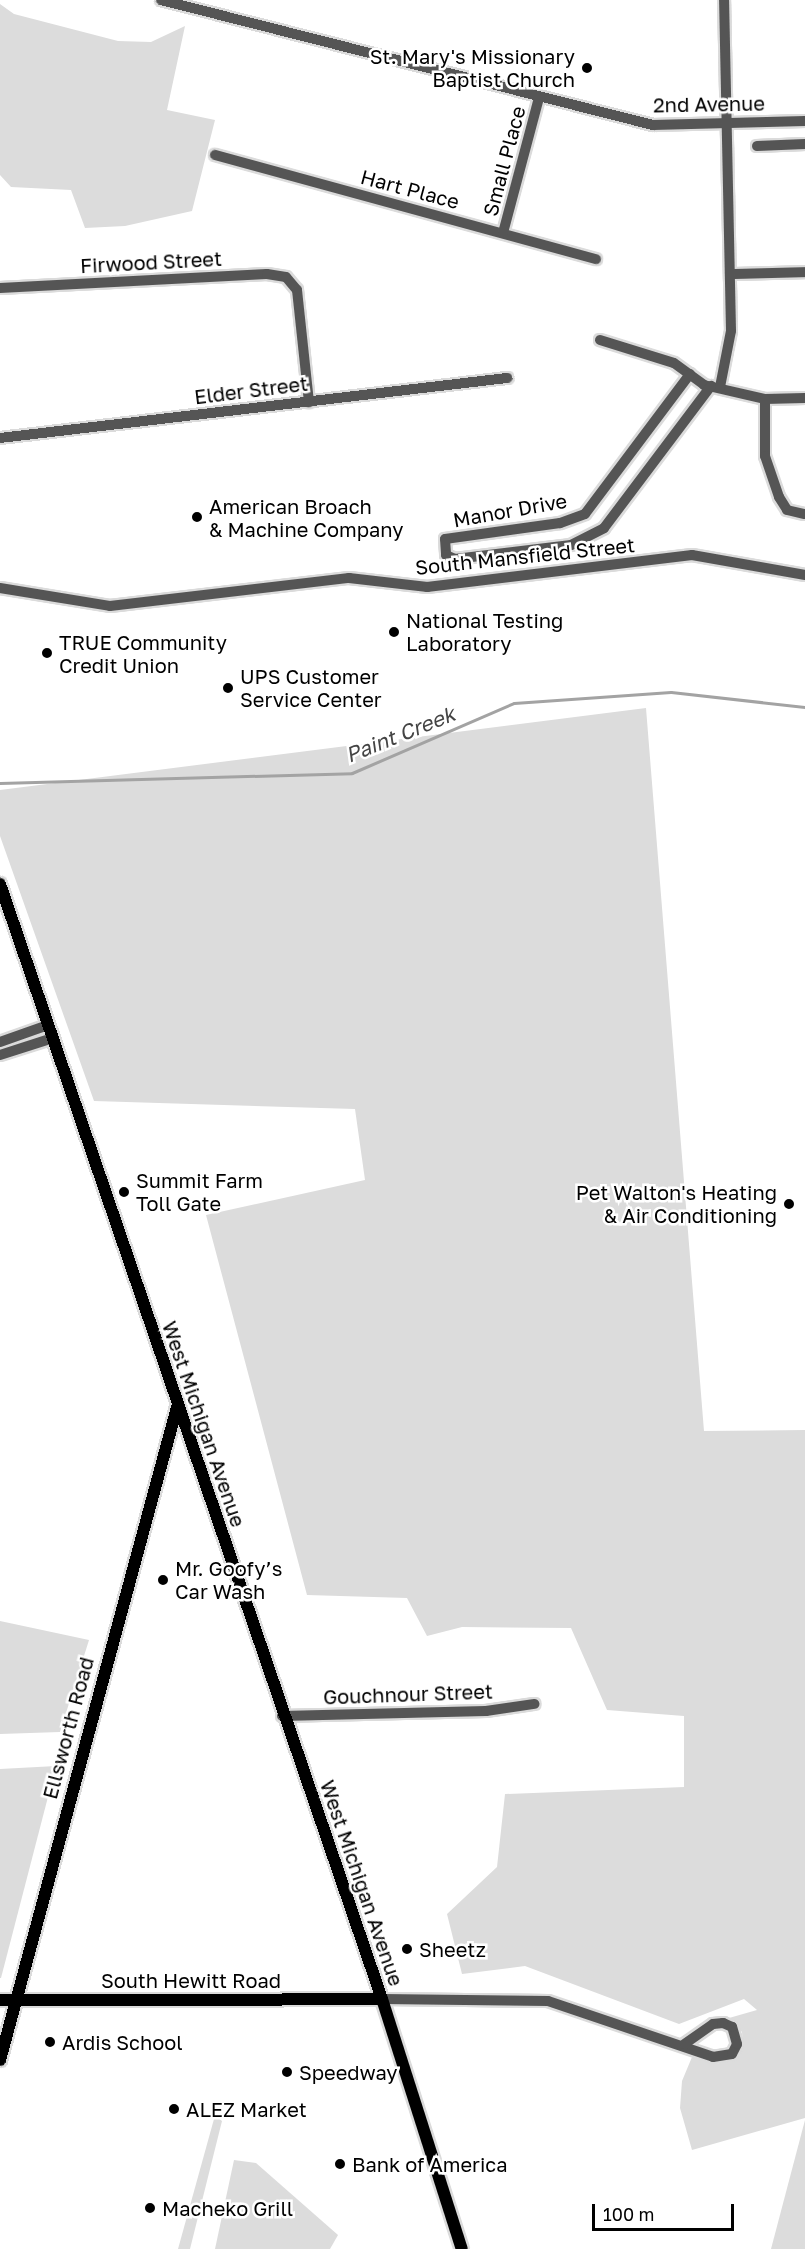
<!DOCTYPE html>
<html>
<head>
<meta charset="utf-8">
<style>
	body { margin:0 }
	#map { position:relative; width:805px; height:2249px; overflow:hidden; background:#fff; font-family:"Golos Text",sans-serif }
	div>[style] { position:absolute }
	.green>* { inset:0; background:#dcdcdc }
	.stream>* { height:3px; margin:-1.5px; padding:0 1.5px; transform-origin:1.5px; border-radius:1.5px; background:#a3a3a3 }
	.roads { filter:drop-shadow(2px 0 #dbdbdb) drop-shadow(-2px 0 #dbdbdb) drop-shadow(0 2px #dbdbdb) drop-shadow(0 -2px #dbdbdb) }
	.minor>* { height:10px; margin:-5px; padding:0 5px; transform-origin:5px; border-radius:5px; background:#555 }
	.major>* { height:12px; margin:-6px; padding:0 6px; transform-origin:6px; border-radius:6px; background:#000 }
	.dots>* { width:16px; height:16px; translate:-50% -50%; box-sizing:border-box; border:3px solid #fff; border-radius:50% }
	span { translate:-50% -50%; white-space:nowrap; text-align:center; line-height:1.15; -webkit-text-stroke:5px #fff; paint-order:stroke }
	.poi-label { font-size:20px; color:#000 }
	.right { translate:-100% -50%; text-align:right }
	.left { translate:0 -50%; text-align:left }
	.street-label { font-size:20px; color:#000 }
	.water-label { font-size:21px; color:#444; font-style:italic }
	.scale { position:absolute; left:592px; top:2204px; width:142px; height:27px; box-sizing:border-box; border:3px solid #000; border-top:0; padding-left:8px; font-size:18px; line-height:21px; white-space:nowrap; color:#000; -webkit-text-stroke:4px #fff; paint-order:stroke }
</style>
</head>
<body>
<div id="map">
	<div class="green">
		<div style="clip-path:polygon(0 4px,14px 14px,118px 41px,151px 42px,185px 26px,167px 110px,215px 120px,192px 211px,125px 226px,85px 228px,71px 190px,11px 187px,0 175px)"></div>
		<div style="clip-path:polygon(646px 708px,704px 1431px,805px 1430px,805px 2118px,692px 2150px,680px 2108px,682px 2081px,692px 2057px,716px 2064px,736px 2058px,743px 2046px,742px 2032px,729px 2018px,757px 2010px,744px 1999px,679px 2024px,525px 1966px,462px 1974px,447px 1914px,497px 1867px,505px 1794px,684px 1787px,684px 1716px,607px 1710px,571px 1628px,462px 1627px,427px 1636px,407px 1598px,307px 1595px,206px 1215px,365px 1180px,355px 1109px,94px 1101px,0 836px,0 790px)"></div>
		<div style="clip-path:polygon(0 1621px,89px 1640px,60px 1732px,0 1734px)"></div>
		<div style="clip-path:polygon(56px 1766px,1px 1978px,0 1978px,0 1769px)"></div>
		<div style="clip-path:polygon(218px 2118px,222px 2121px,190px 2249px,178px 2249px,214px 2119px)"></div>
		<div style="clip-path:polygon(805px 2120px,805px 2249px,771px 2249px)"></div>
		<div style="clip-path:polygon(234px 2160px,256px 2163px,338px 2235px,330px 2249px,215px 2249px)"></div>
	</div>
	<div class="stream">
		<div style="left:0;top:783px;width:352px;rotate:-1.6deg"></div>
		<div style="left:352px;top:773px;width:176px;rotate:-23.4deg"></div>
		<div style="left:514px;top:703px;width:157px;rotate:-4deg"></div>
		<div style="left:671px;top:692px;width:135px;rotate:6.4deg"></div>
	</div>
	<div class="roads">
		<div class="minor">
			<div style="left:161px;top:0;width:508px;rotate:14.26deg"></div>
			<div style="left:653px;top:125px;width:152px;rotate:-1.5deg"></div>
			<div style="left:757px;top:146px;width:48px;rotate:-2.4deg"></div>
			<div style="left:215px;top:155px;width:395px;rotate:15.3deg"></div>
			<div style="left:503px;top:233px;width:140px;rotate:-75.1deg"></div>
			<div style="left:730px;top:274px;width:75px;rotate:-1.5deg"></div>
			<div style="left:0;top:288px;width:267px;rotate:-3deg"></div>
			<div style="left:267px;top:274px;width:19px;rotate:9deg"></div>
			<div style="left:286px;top:277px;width:17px;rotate:50deg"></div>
			<div style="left:297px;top:290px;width:113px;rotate:83.9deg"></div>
			<div style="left:600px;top:340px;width:77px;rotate:17.3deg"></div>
			<div style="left:674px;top:363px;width:37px;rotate:36deg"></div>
			<div style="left:704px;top:385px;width:63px;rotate:12.9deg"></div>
			<div style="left:765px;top:399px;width:40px;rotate:-1.4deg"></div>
			<div style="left:690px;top:374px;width:175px;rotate:126.9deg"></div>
			<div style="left:585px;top:514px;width:27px;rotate:160deg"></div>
			<div style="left:560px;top:523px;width:116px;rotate:172.1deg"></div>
			<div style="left:445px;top:539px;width:16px;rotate:86deg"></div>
			<div style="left:446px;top:555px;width:10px;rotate:24deg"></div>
			<div style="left:455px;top:559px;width:117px;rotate:-6.9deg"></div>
			<div style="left:571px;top:545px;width:37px;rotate:-27deg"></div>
			<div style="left:604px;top:528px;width:178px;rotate:-53deg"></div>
			<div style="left:720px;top:387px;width:57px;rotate:-78.9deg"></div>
			<div style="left:731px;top:331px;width:331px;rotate:-91.2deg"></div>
			<div style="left:765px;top:399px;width:57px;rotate:90deg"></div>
			<div style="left:765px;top:456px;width:43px;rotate:71.1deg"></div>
			<div style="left:779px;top:497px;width:15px;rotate:58deg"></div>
			<div style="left:787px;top:510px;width:18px;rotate:13deg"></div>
			<div style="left:0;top:438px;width:511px;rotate:-6.75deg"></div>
			<div style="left:0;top:588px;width:111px;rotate:9.3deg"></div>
			<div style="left:110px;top:606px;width:241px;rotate:-6.7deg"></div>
			<div style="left:349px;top:578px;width:79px;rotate:6.6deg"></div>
			<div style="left:427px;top:587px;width:267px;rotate:-6.9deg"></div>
			<div style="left:692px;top:555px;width:115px;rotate:10deg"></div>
			<div style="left:0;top:1042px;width:51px;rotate:-19.5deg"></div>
			<div style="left:0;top:1055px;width:56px;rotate:-17.8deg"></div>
			<div style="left:282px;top:1716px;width:204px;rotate:-1.4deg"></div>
			<div style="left:486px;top:1711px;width:49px;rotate:-8.3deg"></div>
			<div style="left:382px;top:1999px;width:166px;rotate:0.7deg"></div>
			<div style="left:548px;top:2001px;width:174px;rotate:18.7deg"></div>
			<div style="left:713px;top:2057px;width:19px;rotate:-9deg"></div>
			<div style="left:732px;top:2054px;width:11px;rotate:-63deg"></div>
			<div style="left:737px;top:2044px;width:18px;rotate:-106deg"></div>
			<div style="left:732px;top:2027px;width:10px;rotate:-156deg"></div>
			<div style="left:723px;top:2023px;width:10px;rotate:174deg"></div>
			<div style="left:713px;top:2024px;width:35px;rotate:145deg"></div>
		</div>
		<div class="major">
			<div style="left:0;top:884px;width:1179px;rotate:71.09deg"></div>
			<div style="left:382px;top:1999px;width:262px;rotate:72.3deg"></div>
			<div style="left:0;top:2000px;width:382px;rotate:-0.1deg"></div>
			<div style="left:0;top:2060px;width:677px;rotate:-74.83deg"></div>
		</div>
	</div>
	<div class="dots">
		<div style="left:587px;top:68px;background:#000"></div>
		<div style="left:197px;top:517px;background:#000"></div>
		<div style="left:394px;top:632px;background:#000"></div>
		<div style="left:47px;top:653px;background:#000"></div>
		<div style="left:228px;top:688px;background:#000"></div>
		<div style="left:124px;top:1192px;background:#000"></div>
		<div style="left:789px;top:1204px;background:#000"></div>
		<div style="left:163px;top:1580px;background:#000"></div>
		<div style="left:407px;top:1949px;background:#000"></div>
		<div style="left:50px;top:2042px;background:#000"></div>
		<div style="left:287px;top:2072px;background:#000"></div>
		<div style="left:174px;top:2109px;background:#000"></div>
		<div style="left:340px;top:2164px;background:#000"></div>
		<div style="left:150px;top:2208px;background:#000"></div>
	</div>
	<div class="poi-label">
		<span class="right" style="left:575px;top:68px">St. Mary's Missionary<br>Baptist Church</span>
		<span class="left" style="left:209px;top:518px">American Broach<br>&amp; Machine Company</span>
		<span class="left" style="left:406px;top:632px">National Testing<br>Laboratory</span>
		<span class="left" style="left:59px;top:654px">TRUE Community<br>Credit Union</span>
		<span class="left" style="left:240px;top:688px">UPS Customer<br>Service Center</span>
		<span class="left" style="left:136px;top:1192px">Summit Farm<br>Toll Gate</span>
		<span class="right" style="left:777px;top:1204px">Pet Walton's Heating<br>&amp; Air Conditioning</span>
		<span class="left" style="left:175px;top:1580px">Mr. Goofy’s<br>Car Wash</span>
		<span class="left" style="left:419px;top:1949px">Sheetz</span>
		<span class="left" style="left:62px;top:2042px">Ardis School</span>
		<span class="left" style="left:299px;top:2072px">Speedway</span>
		<span class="left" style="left:186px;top:2109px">ALEZ Market</span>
		<span class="left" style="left:352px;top:2164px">Bank of America</span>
		<span class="left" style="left:162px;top:2208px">Macheko Grill</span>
	</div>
	<div class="street-label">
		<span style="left:709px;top:104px;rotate:-1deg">2nd Avenue</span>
		<span style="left:504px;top:161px;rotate:-75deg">Small Place</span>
		<span style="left:410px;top:189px;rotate:15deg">Hart Place</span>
		<span style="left:151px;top:262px;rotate:-3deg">Firwood Street</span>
		<span style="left:251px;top:390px;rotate:-7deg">Elder Street</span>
		<span style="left:510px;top:510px;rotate:-10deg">Manor Drive</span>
		<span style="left:525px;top:556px;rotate:-6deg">South Mansfield Street</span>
		<span style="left:204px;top:1424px;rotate:71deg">West Michigan Avenue</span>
		<span style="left:408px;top:1694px;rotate:-2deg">Gouchnour Street</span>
		<span style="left:68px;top:1728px;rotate:-75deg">Ellsworth Road</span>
		<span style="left:362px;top:1883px;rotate:71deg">West Michigan Avenue</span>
		<span style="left:191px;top:1980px">South Hewitt Road</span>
	</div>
	<div class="water-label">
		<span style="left:400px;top:734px;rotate:-22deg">Paint Creek</span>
	</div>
	<div class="scale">100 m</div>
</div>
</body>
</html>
